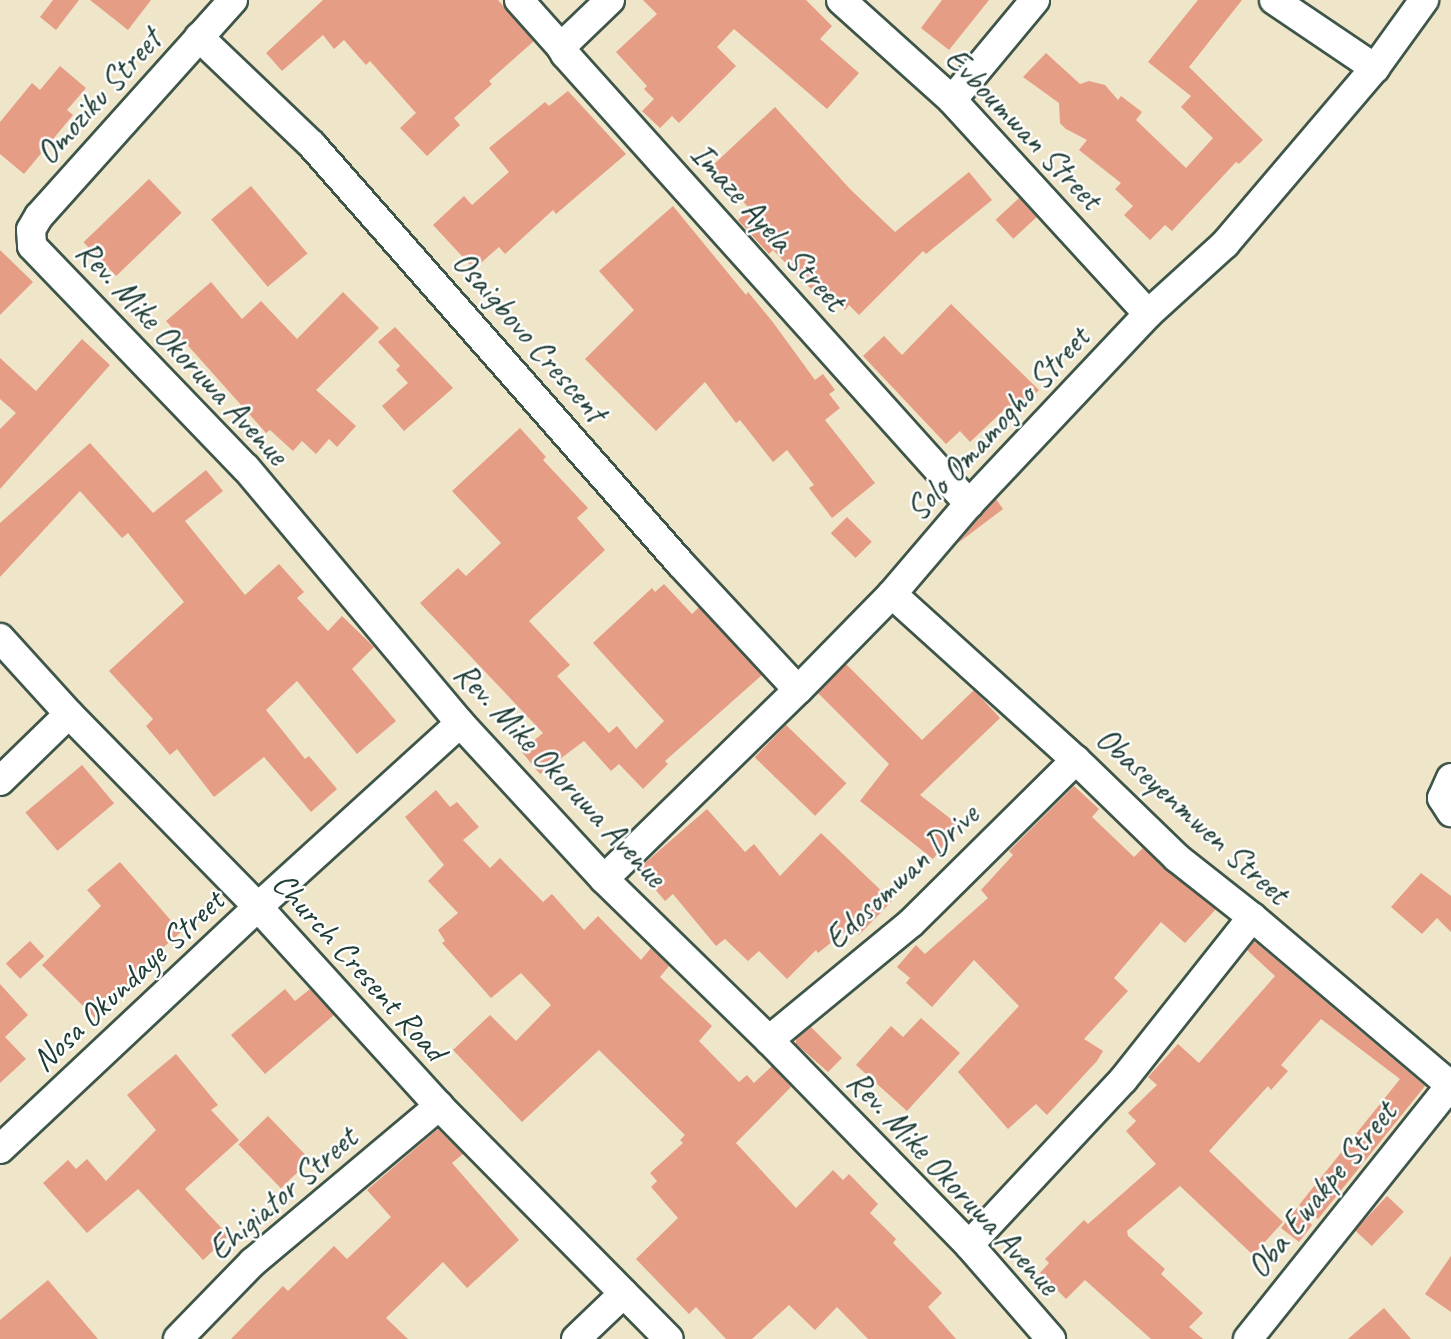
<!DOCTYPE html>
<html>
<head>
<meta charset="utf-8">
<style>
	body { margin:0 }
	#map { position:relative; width:1451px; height:1339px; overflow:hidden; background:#efe5c9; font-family:Caveat,sans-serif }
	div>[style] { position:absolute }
	.building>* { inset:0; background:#e69d85; transform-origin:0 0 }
	.roads { filter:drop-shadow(2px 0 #3e564a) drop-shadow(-2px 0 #3e564a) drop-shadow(0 2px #3e564a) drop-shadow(0 -2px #3e564a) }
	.minor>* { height:28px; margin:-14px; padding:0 14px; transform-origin:14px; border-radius:14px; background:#fff }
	span { translate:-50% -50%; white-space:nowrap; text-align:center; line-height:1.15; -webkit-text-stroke:5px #fff; paint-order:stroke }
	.street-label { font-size:33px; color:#1f3d34 }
</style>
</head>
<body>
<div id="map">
	<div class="building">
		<div style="clip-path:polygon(53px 0,79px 0,56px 30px,40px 17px)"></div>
		<div style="clip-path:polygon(90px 0,151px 0,128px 30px)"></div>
		<div style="clip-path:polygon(323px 0,498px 0,534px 41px,489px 81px,492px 84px,454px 118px,460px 125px,427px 156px,400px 128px,416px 113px,370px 61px,366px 65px,344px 40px,334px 49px,323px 35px,282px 71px,266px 53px)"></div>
		<div style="clip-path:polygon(643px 0,806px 0,832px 26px,820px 39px,859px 73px,827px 109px,734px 29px,717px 47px,736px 66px,679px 123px,672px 116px,660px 128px,642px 111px,654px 99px,644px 89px,647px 86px,616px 52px,657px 14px)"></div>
		<div style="clip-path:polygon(942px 0,989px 0,949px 50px,921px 28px)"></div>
		<div style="clip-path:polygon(1198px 0,1242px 0,1189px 67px,1263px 140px,1239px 164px,1236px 162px,1172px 231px,1165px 225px,1150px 240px,1124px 215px,1133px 206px,1115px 189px,1121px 183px,1079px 150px,1087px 140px,1066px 129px,1060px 123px,1059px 103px,1023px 77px,1046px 53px,1080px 84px,1089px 81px,1105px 85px,1118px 100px,1121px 96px,1142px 112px,1136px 120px,1186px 168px,1213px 138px,1181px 107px,1191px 96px,1148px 62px)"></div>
		<div style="clip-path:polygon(60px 66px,86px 88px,67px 110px,73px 115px,24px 174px,0 154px,0 122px,32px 83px,40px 90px)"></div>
		<div style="clip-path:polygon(568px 91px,626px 154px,556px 214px,553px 210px,505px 254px,499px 247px,474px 269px,433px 225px,464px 196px,472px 205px,509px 172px,489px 148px,545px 102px,549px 106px)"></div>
		<div style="clip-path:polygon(775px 107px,850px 189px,895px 232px,969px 172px,992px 200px,926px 254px,923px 251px,859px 315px,849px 305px,845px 310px,820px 284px,813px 291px,773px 250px,769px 254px,738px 220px,750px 209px,711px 167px)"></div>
		<div style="left:149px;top:179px;width:47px;height:91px;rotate:46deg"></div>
		<div style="left:251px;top:186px;width:88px;height:52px;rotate:50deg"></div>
		<div style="left:1019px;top:198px;width:26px;height:32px;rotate:47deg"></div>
		<div style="clip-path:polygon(673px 206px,746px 295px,748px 292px,772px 321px,815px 380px,823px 374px,835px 390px,829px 394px,840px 408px,825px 420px,875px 483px,832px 518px,809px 488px,814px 485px,787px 450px,773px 462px,740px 420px,736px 423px,705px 382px,656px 431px,585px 359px,634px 310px,599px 271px)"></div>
		<div style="clip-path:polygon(0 250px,33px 282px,0 315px)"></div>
		<div style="clip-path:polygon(211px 282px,242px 319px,261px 301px,297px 339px,343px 292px,379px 328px,316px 390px,356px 426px,337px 447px,329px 439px,316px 454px,302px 441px,293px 451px,270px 430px,266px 433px,166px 321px)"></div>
		<div style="clip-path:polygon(951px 304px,1039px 390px,1013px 416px,1005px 409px,970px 442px,960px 431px,946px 444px,863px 356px,884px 336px,902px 355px)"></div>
		<div style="clip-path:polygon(395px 327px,453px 388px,404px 431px,382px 406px,408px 383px,396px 370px,400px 366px,378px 342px)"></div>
		<div style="clip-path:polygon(82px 339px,110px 365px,0 489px,0 429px,16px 413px,0 399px,0 358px,36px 391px)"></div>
		<div style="clip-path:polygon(520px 428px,546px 457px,543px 460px,588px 508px,577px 518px,605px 550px,529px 621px,570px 665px,557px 676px,609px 733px,617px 726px,636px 749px,664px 721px,593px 643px,652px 588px,655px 592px,664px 584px,692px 614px,699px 607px,762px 675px,665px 761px,668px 764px,643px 789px,619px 764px,611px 771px,584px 741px,540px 774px,521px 751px,543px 733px,420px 603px,458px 568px,466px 576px,501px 543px,452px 491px)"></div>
		<div style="clip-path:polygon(90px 443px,153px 513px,206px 470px,223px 491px,185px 521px,245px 595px,279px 564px,304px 592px,297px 598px,328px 631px,342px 616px,374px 647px,352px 669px,396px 721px,357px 754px,297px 681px,266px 710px,305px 759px,309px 756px,337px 789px,311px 812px,264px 757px,214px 797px,177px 749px,170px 755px,146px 726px,153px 719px,109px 671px,184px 602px,128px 533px,122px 538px,80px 491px,0 577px,0 523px)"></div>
		<div style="clip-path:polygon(996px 499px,1003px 509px,958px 543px,981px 515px)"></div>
		<div style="left:847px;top:517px;width:35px;height:23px;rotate:45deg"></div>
		<div style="clip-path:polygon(846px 664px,922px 740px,974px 690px,1000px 718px,920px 795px,960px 826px,933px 859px,860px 801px,889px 764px,818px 693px)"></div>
		<div style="left:786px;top:725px;width:84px;height:45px;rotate:44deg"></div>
		<div style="left:82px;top:765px;width:50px;height:74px;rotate:50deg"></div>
		<div style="clip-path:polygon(1074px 786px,1099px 809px,1092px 817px,1134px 857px,1143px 848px,1216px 909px,1185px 943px,1161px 922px,1114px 978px,1128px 991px,1084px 1039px,1103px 1051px,1097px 1061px,1047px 1115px,1036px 1104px,1008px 1129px,958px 1072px,1019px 1006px,974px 960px,932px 1007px,906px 983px,910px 978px,897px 967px,916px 945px,925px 954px,988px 898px,981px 890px,1013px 855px,1009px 851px)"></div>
		<div style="clip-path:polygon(436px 790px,450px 807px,457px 802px,479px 827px,463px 840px,490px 868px,500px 858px,543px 902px,552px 894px,584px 930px,598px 916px,641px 960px,651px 948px,669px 966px,660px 977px,712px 1026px,699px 1041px,739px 1082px,747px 1075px,754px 1083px,772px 1066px,791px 1087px,736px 1143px,796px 1208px,833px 1170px,843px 1180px,849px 1174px,878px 1204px,870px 1213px,896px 1239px,893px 1243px,942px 1293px,928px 1307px,956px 1339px,868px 1339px,837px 1307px,815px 1330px,789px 1305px,752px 1339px,726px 1339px,696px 1307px,689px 1314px,636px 1259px,678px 1218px,651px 1187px,657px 1181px,650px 1173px,683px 1143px,680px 1140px,685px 1135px,599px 1050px,522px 1122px,453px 1050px,490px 1015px,516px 1041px,551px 1005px,521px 973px,491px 998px,442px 943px,445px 941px,438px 930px,458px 913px,428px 881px,444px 865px,405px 817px)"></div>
		<div style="clip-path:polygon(707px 809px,745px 852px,754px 844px,780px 876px,821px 833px,892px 901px,859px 935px,851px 927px,818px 953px,816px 950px,787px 979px,759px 951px,748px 961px,725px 939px,716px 946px,673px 894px,665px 901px,638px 869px)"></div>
		<div style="clip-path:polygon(120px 862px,181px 932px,136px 971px,139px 974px,95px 1018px,42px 965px,101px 906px,87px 890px)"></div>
		<div style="clip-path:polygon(1421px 873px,1451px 896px,1451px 932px,1437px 918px,1422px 934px,1391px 907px)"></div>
		<div style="left:30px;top:941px;width:21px;height:33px;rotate:47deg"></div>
		<div style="clip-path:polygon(1254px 941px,1425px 1086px,1318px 1219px,1299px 1205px,1400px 1079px,1321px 1019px,1281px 1065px,1288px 1071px,1271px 1090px,1268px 1086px,1209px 1151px,1283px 1222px,1253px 1255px,1180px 1186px,1127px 1231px,1128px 1236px,1165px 1269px,1161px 1274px,1203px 1313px,1189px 1327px,1203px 1339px,1151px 1339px,1085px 1280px,1066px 1299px,1040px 1273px,1049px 1263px,1045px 1259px,1084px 1220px,1088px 1224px,1156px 1164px,1126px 1131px,1136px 1121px,1128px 1113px,1157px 1085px,1148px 1077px,1178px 1044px,1199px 1063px,1275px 976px,1247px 950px)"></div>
		<div style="clip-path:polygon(0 984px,28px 1015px,5px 1037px,26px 1059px,0 1083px)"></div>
		<div style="clip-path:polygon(285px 989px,295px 1001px,310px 989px,334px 1015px,265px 1074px,231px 1035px)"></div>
		<div style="clip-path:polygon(921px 1018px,960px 1053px,907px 1111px,856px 1065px,891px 1026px,903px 1037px)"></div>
		<div style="clip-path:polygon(811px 1027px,842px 1058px,828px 1072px,796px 1044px,796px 1039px)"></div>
		<div style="clip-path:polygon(176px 1054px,218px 1105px,211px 1110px,239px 1140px,185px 1189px,229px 1236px,203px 1260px,138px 1189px,87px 1233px,43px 1183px,68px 1160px,76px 1169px,87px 1159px,106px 1181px,156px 1130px,127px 1095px)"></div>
		<div style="left:268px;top:1116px;width:61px;height:41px;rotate:46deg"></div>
		<div style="clip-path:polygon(438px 1129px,463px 1154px,452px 1163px,519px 1240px,467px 1288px,443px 1262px,386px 1318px,408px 1339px,231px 1339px,283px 1286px,288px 1291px,334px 1246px,347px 1259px,391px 1217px,367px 1190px)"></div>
		<div style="left:1387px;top:1196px;width:23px;height:47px;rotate:43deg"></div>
		<div style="clip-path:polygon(1297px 1208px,1312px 1225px,1299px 1242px,1281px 1228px)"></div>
		<div style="clip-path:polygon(1451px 1256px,1451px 1312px,1425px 1294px)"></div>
		<div style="clip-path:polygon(48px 1280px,98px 1339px,0 1339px,0 1320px)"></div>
		<div style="clip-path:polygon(1384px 1308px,1411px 1339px,1348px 1339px)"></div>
	</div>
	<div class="roads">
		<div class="minor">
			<div style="left:233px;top:0;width:290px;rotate:131.9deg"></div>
			<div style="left:39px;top:216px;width:16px;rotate:120deg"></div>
			<div style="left:31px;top:230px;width:16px;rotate:86deg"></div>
			<div style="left:32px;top:246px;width:308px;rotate:46.1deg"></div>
			<div style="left:246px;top:468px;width:333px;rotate:50deg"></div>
			<div style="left:460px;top:723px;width:212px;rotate:47.3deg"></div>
			<div style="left:604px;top:879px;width:231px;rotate:44.3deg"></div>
			<div style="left:769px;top:1040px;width:286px;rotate:45.7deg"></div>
			<div style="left:969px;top:1245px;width:125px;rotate:48.9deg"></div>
			<div style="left:519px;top:0;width:63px;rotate:48.2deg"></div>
			<div style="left:610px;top:0;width:68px;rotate:136.2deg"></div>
			<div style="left:561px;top:47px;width:8px;rotate:60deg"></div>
			<div style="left:565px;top:54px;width:605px;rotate:48.08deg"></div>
			<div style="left:841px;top:0;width:149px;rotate:42deg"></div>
			<div style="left:952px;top:100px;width:290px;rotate:47.5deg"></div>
			<div style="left:1274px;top:0;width:122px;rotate:34deg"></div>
			<div style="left:199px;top:37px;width:156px;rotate:43.7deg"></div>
			<div style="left:312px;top:145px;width:557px;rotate:48.64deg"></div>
			<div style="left:680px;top:563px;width:173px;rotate:47.1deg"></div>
			<div style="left:952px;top:100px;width:130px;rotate:-50.3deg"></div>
			<div style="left:892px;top:594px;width:248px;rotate:42.1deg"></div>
			<div style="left:1076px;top:760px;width:141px;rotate:44.1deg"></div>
			<div style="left:1177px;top:858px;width:95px;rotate:38.2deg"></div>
			<div style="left:1252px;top:917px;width:261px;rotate:40.3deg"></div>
			<div style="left:0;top:638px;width:103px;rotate:47.8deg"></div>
			<div style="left:69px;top:714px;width:270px;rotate:45.6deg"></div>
			<div style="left:258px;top:907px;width:269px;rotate:47.7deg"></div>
			<div style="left:439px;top:1106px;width:327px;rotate:45.4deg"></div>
			<div style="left:1451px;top:778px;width:22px;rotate:114deg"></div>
			<div style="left:1442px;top:798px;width:17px;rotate:57deg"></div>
			<div style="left:0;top:781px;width:96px;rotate:-44.2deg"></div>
			<div style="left:604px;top:879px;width:271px;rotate:-44.3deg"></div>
			<div style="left:798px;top:690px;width:134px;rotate:-45.6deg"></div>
			<div style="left:892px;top:594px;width:118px;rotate:-49.5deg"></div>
			<div style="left:969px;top:504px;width:261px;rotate:-46.7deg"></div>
			<div style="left:1148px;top:314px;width:104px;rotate:-42.3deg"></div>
			<div style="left:1225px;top:244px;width:231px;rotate:-49.6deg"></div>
			<div style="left:1375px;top:68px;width:84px;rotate:-54.2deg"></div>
			<div style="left:769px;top:1040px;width:184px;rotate:-39.5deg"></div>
			<div style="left:911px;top:923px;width:232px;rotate:-44.7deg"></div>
			<div style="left:0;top:1149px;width:354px;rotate:-43.2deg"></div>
			<div style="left:258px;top:907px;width:273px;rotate:-42.3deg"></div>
			<div style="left:969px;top:1245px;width:226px;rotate:-47deg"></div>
			<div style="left:1123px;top:1080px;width:208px;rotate:-51.6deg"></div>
			<div style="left:178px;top:1339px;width:107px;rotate:-45.8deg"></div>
			<div style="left:253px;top:1262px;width:243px;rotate:-40deg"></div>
			<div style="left:576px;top:1339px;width:66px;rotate:-43.8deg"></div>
			<div style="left:1248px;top:1339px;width:325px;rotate:-51.4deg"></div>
		</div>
	</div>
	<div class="street-label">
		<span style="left:99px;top:97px;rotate:-48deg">Omoziku Street</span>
		<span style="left:1023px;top:129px;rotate:46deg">Evboumwan Street</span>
		<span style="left:768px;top:227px;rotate:48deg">Imaze Ayela Street</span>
		<span style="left:529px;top:337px;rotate:49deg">Osaigbovo Crescent</span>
		<span style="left:182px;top:353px;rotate:47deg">Rev. Mike Okoruwa Avenue</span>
		<span style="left:998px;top:424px;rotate:-47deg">Solo Omamogho Street</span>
		<span style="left:560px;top:775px;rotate:47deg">Rev. Mike Okoruwa Avenue</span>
		<span style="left:1192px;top:816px;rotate:42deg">Obaseyenmwen Street</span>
		<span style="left:902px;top:877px;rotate:-43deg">Edosomwan Drive</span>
		<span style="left:359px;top:967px;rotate:48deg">Church Cresent Road</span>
		<span style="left:128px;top:981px;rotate:-43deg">Nosa Okundaye Street</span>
		<span style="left:953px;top:1183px;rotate:47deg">Rev. Mike Okoruwa Avenue</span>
		<span style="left:1322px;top:1190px;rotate:-51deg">Oba Ewakpe Street</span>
		<span style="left:283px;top:1194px;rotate:-41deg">Ehigiator Street</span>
	</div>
</div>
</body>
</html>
